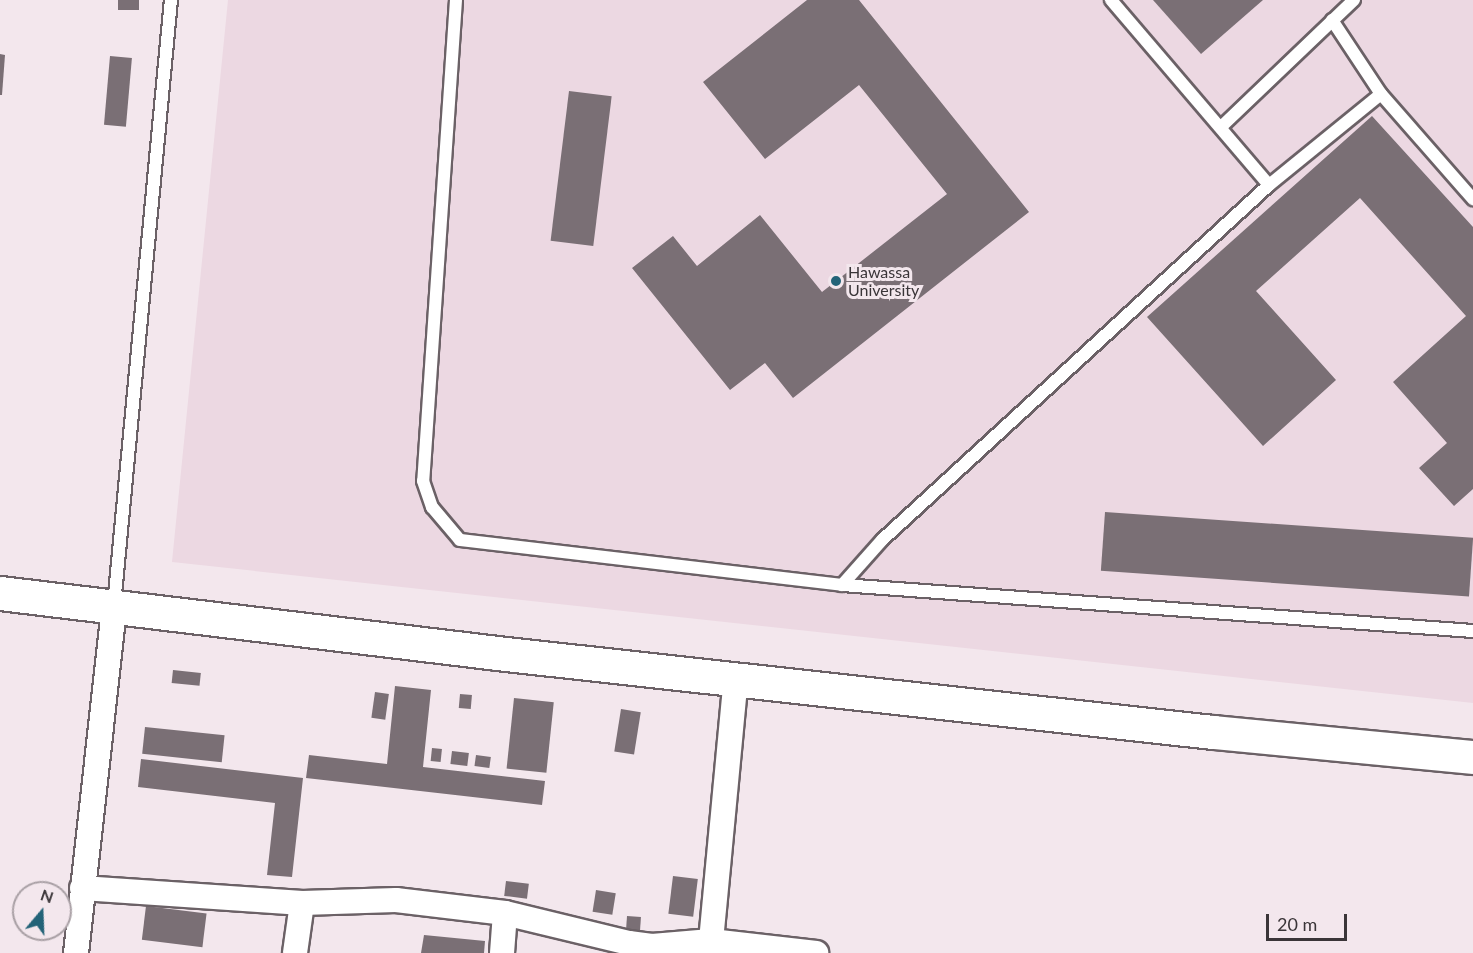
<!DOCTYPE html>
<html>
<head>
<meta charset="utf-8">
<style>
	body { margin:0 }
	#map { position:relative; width:1473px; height:953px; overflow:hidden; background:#f3e7ed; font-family:Lato,sans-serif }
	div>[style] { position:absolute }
	.built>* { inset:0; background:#ecd8e2 }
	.building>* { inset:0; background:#7a6f75; transform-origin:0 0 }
	.roads { filter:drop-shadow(2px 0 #6b6166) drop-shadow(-2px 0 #6b6166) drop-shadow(0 2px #6b6166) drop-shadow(0 -2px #6b6166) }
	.lane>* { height:12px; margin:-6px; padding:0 6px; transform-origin:6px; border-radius:6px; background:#fff }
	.street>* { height:24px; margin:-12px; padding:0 12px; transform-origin:12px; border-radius:12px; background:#fff }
	.secondary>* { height:33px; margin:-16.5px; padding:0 16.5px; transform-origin:16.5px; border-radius:16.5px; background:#fff }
	.dots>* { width:16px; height:16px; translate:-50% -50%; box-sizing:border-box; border:3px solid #f3e7ed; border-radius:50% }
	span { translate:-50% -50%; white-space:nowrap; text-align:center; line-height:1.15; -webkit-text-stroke:6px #f3e7ed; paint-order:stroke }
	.poi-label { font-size:16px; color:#3a3538 }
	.left { translate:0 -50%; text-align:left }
	.north { position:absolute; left:12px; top:881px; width:60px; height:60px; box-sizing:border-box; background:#f3e7ed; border:2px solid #a9a0a5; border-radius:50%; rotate:19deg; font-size:16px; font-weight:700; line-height:24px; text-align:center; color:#3a3538 }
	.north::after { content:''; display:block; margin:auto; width:21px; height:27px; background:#236378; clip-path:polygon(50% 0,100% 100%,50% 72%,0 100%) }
	.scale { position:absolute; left:1266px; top:914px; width:81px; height:27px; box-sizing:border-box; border:3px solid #3a3538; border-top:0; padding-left:8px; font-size:18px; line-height:21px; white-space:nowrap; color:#3a3538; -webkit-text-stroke:4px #f3e7ed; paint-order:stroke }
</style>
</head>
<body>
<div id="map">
	<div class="built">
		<div style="clip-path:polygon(228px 0,1473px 0,1473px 703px,172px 562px)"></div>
	</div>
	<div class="building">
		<div style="left:118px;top:0;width:21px;height:10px"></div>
		<div style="clip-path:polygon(807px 0,859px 0,1029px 212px,793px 398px,765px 363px,730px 390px,632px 268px,673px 236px,697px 266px,760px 215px,822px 292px,947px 194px,859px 85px,765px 159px,703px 82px)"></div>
		<div style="clip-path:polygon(1153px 0,1263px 0,1201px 54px)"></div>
		<div style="clip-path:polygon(0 54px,5px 55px,2px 95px,0 95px)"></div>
		<div style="left:110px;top:56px;width:22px;height:69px;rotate:5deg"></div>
		<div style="left:569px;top:91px;width:43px;height:151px;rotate:7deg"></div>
		<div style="clip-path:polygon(1372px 116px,1473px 227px,1473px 489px,1454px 506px,1419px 468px,1447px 443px,1393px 382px,1466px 316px,1360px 198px,1256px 291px,1336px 380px,1263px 446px,1147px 317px)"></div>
		<div style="left:1105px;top:512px;width:369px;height:59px;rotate:4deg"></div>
		<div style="left:173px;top:670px;width:28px;height:13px;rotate:6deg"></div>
		<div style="clip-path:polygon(395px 686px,431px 690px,423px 767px,545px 781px,542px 805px,306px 778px,309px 755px,387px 764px)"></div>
		<div style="left:375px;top:692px;width:14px;height:26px;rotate:8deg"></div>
		<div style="left:460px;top:694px;width:12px;height:14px;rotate:5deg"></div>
		<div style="left:514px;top:698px;width:40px;height:71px;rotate:6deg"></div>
		<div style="left:621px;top:709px;width:20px;height:43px;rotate:9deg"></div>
		<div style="left:145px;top:727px;width:80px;height:27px;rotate:6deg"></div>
		<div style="left:432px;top:748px;width:10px;height:13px;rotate:6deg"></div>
		<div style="left:452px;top:751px;width:17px;height:13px;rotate:7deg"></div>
		<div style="left:476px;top:755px;width:15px;height:11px;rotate:8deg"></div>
		<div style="clip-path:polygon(141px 759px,303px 778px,292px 877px,267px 875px,275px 803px,138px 787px)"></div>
		<div style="left:673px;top:876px;width:25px;height:38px;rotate:7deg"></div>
		<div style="left:506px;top:881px;width:23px;height:15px;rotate:7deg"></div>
		<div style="left:596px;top:890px;width:20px;height:22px;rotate:9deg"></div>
		<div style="left:146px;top:906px;width:61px;height:34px;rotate:7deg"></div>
		<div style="left:627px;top:916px;width:14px;height:17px;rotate:4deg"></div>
		<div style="clip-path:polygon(424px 935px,485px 941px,484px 953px,421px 953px)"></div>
	</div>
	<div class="roads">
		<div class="lane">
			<div style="left:456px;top:0;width:482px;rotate:93.9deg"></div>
			<div style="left:423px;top:481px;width:28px;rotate:71deg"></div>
			<div style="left:432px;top:507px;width:43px;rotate:49.7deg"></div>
			<div style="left:460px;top:540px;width:385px;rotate:6.7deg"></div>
			<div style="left:842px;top:585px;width:633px;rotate:4.17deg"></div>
			<div style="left:1111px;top:0;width:243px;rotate:49.5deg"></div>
			<div style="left:1332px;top:20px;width:89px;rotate:56.5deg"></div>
			<div style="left:1381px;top:94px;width:140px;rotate:48.8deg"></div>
			<div style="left:1221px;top:127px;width:184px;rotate:-43.7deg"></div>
			<div style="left:842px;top:585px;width:60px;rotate:-48.4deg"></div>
			<div style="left:882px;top:540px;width:525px;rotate:-42.53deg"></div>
			<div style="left:1269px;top:185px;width:144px;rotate:-39.1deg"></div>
			<div style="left:114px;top:605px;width:608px;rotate:-84.62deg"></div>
		</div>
		<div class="street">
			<div style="left:82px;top:888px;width:221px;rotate:3.9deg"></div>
			<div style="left:302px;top:903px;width:94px;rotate:-1.8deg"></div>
			<div style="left:396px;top:900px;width:110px;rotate:6.8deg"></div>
			<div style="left:505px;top:913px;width:128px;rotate:13.6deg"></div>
			<div style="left:629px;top:943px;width:23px;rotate:7deg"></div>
			<div style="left:652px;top:946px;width:59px;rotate:-4.8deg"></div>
			<div style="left:711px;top:941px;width:106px;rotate:6.5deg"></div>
			<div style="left:711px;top:941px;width:265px;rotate:-84.6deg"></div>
			<div style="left:76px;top:953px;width:348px;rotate:-83.7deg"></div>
			<div style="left:295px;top:953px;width:50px;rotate:-82deg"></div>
			<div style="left:502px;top:953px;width:40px;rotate:-85.7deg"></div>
		</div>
		<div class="secondary">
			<div style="left:0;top:593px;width:501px;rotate:6.88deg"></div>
			<div style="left:497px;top:653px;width:720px;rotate:6.3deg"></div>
			<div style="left:1213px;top:732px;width:261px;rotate:5.5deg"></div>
		</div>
	</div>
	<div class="dots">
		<div style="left:836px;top:281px;background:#236378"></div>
	</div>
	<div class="poi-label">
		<span class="left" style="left:848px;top:281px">Hawassa<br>University</span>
	</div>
	<div class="north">N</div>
	<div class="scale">20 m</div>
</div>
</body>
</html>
